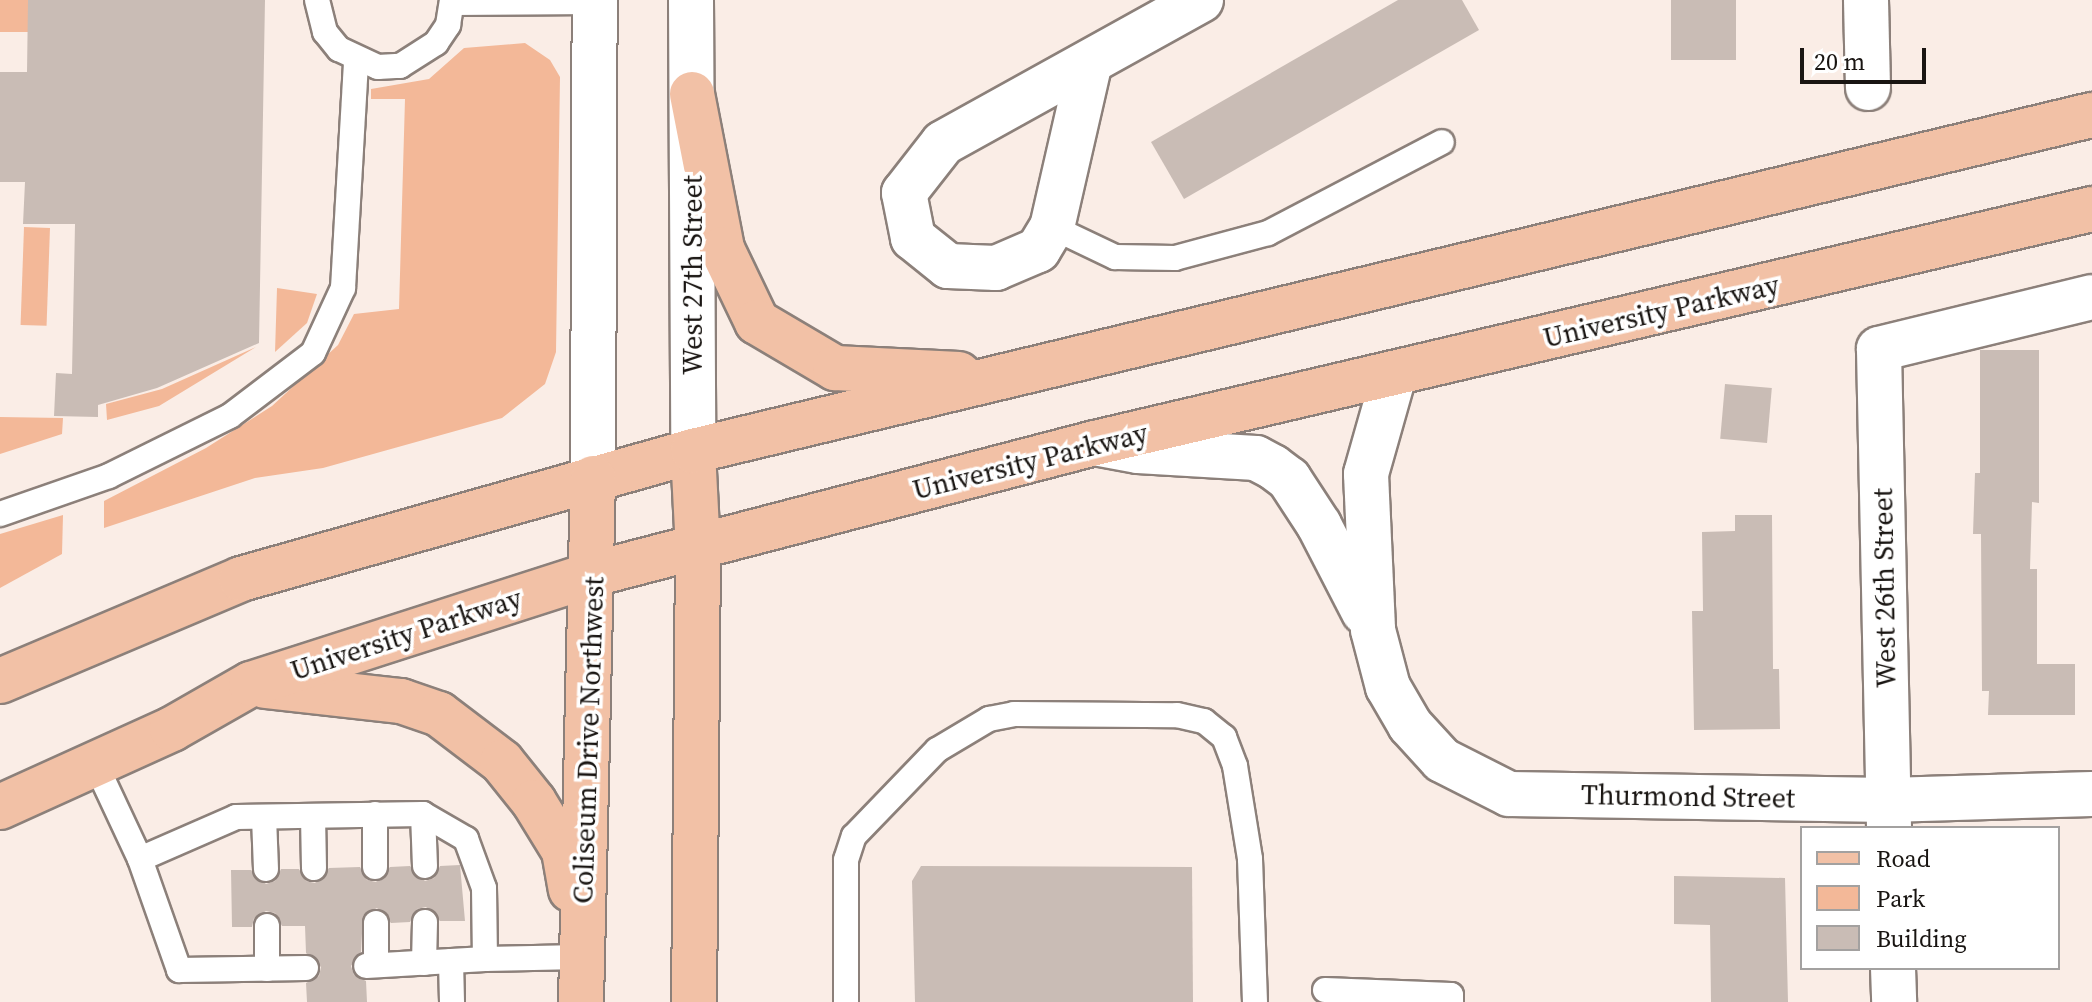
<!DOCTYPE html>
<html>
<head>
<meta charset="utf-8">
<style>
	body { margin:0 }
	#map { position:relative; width:2092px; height:1002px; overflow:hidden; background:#faede6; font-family:"Source Serif 4",serif }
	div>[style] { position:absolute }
	.green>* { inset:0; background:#f3b898; transform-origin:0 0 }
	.building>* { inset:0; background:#c9bcb5; transform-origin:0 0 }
	.roads { filter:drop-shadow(2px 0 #8c807a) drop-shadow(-2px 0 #8c807a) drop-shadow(0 2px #8c807a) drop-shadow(0 -2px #8c807a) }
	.service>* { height:24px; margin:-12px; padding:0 12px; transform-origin:12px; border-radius:12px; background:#fff }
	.minor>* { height:44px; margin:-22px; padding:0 22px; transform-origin:22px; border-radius:22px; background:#fff }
	.tertiary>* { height:44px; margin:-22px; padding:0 22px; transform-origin:22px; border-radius:22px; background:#fff }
	.primary>* { height:44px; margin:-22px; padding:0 22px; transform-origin:22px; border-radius:22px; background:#f2c1a6 }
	span { translate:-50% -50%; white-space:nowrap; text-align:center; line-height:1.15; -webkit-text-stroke:7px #fff; paint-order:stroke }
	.street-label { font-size:28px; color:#191512 }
	.legend { position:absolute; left:1800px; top:826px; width:260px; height:144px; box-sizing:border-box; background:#fff; border:2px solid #a3a1a0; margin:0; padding:10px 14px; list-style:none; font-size:24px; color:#191512 }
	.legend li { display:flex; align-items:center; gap:16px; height:40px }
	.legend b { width:40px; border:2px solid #a3a1a0 }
	.scale { position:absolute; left:1800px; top:48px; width:126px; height:36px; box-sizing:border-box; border:4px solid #191512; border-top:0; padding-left:10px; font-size:24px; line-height:28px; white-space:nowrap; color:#191512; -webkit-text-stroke:6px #fff; paint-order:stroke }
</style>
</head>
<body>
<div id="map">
	<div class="green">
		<div style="left:0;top:0;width:28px;height:32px"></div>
		<div style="clip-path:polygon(525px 43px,550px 60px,560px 77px,556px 352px,545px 384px,502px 418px,323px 468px,255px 478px,104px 528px,104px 501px,206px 448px,272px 406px,338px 345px,354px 314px,399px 309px,405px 99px,371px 99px,371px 89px,429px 79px,464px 48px)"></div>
		<div style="left:24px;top:227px;width:26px;height:98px;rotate:2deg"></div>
		<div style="clip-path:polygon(277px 288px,317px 294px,307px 323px,275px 352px)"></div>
		<div style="clip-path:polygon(256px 347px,159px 406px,107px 420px,106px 404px,162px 389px)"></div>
		<div style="clip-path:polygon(0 417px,63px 418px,62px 434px,0 454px)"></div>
		<div style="clip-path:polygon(63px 515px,62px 554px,0 588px,0 534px)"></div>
	</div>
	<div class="building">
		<div style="clip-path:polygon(28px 0,265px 0,259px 343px,157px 388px,98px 405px,98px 417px,54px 416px,56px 373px,72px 374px,75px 224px,23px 224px,25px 182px,0 182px,0 72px,27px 72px)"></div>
		<div style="clip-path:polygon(1398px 0,1462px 0,1479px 30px,1184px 199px,1151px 142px)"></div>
		<div style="left:1671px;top:0;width:65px;height:60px"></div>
		<div style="clip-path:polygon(1980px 350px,2039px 350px,2039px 503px,2032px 502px,2030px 569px,2037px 569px,2037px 664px,2075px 664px,2075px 715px,1988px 715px,1989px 691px,1982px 691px,1981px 534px,1973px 534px,1975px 473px,1980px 473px)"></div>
		<div style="left:1725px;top:384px;width:47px;height:55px;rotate:5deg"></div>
		<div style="clip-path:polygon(1735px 515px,1772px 515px,1773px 669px,1779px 669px,1780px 729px,1694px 730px,1692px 611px,1703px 611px,1702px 532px,1735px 531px)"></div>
		<div style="clip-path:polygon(460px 865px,465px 921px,440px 921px,426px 907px,417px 909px,410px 922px,391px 923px,377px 908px,363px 915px,361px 952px,351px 966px,354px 975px,366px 981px,367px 1002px,307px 1002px,306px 983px,319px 976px,321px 967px,306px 953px,305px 926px,282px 926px,275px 913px,266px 911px,254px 918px,252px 927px,232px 927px,231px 870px,251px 870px,266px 884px,275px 881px,281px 869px,299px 869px,306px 881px,315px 883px,329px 868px,360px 867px,367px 880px,376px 882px,390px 867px,410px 866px,425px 881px,434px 878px,440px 866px)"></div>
		<div style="clip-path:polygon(921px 866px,1192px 867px,1193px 1002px,915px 1002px,912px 881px)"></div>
		<div style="clip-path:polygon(1674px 876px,1785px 878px,1788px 1002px,1711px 1002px,1710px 925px,1674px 924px)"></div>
	</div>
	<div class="roads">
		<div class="service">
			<div style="left:317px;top:0;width:33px;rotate:76deg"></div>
			<div style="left:325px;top:32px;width:22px;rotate:51deg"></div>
			<div style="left:339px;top:49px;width:43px;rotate:24.8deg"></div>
			<div style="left:378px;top:67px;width:22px;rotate:-3deg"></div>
			<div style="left:400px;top:66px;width:43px;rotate:-32.6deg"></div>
			<div style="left:436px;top:43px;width:22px;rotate:-56deg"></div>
			<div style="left:448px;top:25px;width:25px;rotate:-81deg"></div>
			<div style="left:452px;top:3px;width:143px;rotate:-0.4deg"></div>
			<div style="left:1052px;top:227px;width:70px;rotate:25.5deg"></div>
			<div style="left:1115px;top:257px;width:60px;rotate:1deg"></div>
			<div style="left:1175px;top:258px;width:96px;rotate:-15deg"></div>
			<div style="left:1268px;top:233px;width:196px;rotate:-27.6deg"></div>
			<div style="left:0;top:514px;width:115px;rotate:-19.2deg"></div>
			<div style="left:109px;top:476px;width:135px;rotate:-26.4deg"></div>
			<div style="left:230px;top:416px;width:104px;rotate:-37.2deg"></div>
			<div style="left:313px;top:353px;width:72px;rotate:-65.2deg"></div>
			<div style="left:343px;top:288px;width:227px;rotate:-86.7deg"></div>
			<div style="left:95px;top:763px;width:106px;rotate:64.9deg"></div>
			<div style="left:140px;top:859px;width:105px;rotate:-23.6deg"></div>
			<div style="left:236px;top:817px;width:187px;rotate:-0.9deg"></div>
			<div style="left:423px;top:814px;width:50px;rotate:30.2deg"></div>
			<div style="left:466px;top:839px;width:52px;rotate:69.8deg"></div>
			<div style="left:484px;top:888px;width:71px;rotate:89.2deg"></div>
			<div style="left:485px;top:959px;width:119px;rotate:176.6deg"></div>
			<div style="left:375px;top:814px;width:53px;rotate:90deg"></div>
			<div style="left:423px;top:814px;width:52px;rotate:87.8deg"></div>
			<div style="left:313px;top:816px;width:52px;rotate:88.9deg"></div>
			<div style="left:264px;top:817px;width:52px;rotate:87.8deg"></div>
			<div style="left:140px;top:859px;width:118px;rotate:70.6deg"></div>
			<div style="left:179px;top:970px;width:127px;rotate:-0.9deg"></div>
			<div style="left:485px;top:959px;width:96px;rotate:-1.2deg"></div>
			<div style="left:451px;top:961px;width:41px;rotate:88.6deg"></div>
			<div style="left:424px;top:963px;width:41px;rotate:-88.6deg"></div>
			<div style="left:376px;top:965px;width:42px;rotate:-90deg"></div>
			<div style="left:267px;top:969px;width:43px;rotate:-90deg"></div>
			<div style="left:1325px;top:990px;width:126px;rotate:2.3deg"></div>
			<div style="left:1451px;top:995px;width:7px;rotate:90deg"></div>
			<div style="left:846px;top:1002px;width:142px;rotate:-90deg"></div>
			<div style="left:846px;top:860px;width:25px;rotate:-72deg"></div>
			<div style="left:854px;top:836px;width:120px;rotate:-46deg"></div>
			<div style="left:937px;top:750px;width:61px;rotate:-30.8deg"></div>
			<div style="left:989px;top:719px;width:25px;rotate:-11deg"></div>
			<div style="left:1014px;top:714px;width:163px;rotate:0.4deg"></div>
			<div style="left:1177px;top:715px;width:28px;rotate:13deg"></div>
			<div style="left:1204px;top:721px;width:26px;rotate:39deg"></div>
			<div style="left:1224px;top:737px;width:31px;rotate:69deg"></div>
			<div style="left:1235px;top:766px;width:94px;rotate:80.8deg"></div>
			<div style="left:1250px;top:859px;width:143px;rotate:88deg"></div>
		</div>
		<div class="minor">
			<div style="left:1866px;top:0;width:88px;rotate:88.7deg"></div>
			<div style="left:1089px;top:66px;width:165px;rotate:102.9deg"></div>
			<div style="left:1052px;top:227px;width:27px;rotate:121deg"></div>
			<div style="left:1038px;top:250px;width:46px;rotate:156.8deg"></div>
			<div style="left:996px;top:268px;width:48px;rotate:-177.6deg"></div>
			<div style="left:948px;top:266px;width:45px;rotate:-141.3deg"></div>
			<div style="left:913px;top:238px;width:46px;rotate:-101.3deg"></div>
			<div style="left:904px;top:193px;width:63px;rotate:-52deg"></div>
			<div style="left:943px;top:143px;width:295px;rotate:-29deg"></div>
			<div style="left:1394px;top:375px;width:103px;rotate:105.8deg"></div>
			<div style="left:1366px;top:474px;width:156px;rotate:87.4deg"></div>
			<div style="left:1373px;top:630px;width:59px;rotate:75.3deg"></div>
			<div style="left:1388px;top:687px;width:44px;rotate:59.9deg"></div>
			<div style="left:1410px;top:725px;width:47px;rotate:47.6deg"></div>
			<div style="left:1442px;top:760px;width:75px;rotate:26.9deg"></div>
			<div style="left:1509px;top:794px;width:379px;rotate:0.9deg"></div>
			<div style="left:1888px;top:800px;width:204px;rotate:-1.7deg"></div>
			<div style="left:1095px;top:443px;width:44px;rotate:10.5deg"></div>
			<div style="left:1138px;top:451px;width:118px;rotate:3.4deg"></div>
			<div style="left:1256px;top:458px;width:19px;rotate:28deg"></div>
			<div style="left:1273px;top:467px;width:20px;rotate:37deg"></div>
			<div style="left:1289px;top:479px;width:55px;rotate:56.9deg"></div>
			<div style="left:1319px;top:525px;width:98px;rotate:62.7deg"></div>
			<div style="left:1889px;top:827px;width:478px;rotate:-91.2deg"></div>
			<div style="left:1879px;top:349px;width:219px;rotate:-13.7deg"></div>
			<div style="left:1893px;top:968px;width:34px;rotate:88deg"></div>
		</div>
		<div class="tertiary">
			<div style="left:691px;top:0;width:451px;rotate:89.7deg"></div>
			<div style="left:593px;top:478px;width:478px;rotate:-89.8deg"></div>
		</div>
		<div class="primary">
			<div style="left:692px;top:94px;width:158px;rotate:79deg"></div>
			<div style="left:722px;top:249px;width:81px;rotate:64.4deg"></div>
			<div style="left:757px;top:322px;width:91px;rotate:30.5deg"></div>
			<div style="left:835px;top:368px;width:124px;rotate:2.8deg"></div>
			<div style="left:693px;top:451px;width:99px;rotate:87.1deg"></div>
			<div style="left:698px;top:550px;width:452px;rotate:90.5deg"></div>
			<div style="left:0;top:681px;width:262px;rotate:-22.9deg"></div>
			<div style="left:241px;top:579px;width:470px;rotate:-15.8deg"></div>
			<div style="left:693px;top:451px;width:1439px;rotate:-13.51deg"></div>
			<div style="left:265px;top:686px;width:137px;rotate:6.3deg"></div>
			<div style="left:401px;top:701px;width:40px;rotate:18.9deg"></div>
			<div style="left:439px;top:714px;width:79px;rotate:37.3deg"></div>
			<div style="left:502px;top:762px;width:51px;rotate:51.3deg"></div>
			<div style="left:534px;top:802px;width:57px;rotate:58.5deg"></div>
			<div style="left:564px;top:851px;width:39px;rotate:80deg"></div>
			<div style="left:0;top:807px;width:189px;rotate:-24.4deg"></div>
			<div style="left:172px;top:729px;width:91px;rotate:-29.7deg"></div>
			<div style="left:251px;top:684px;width:359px;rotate:-17.8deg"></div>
			<div style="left:593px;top:574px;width:519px;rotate:-14.63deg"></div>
			<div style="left:1095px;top:443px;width:1024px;rotate:-13.21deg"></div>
			<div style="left:581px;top:1002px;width:524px;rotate:-88.69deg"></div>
		</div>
	</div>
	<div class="street-label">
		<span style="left:692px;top:275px;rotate:-90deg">West 27th Street</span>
		<span style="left:1661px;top:311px;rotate:-13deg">University Parkway</span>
		<span style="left:1030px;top:461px;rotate:-14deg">University Parkway</span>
		<span style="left:1884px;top:588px;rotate:-91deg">West 26th Street</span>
		<span style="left:406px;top:634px;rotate:-18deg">University Parkway</span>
		<span style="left:588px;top:740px;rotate:-88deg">Coliseum Drive Northwest</span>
		<span style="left:1688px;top:796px;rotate:1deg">Thurmond Street</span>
	</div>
	<ul class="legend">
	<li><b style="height:10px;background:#f2c1a6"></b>Road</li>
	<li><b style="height:22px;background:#f3b898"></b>Park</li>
	<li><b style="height:22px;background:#c9bcb5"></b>Building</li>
	</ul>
	<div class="scale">20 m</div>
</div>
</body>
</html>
